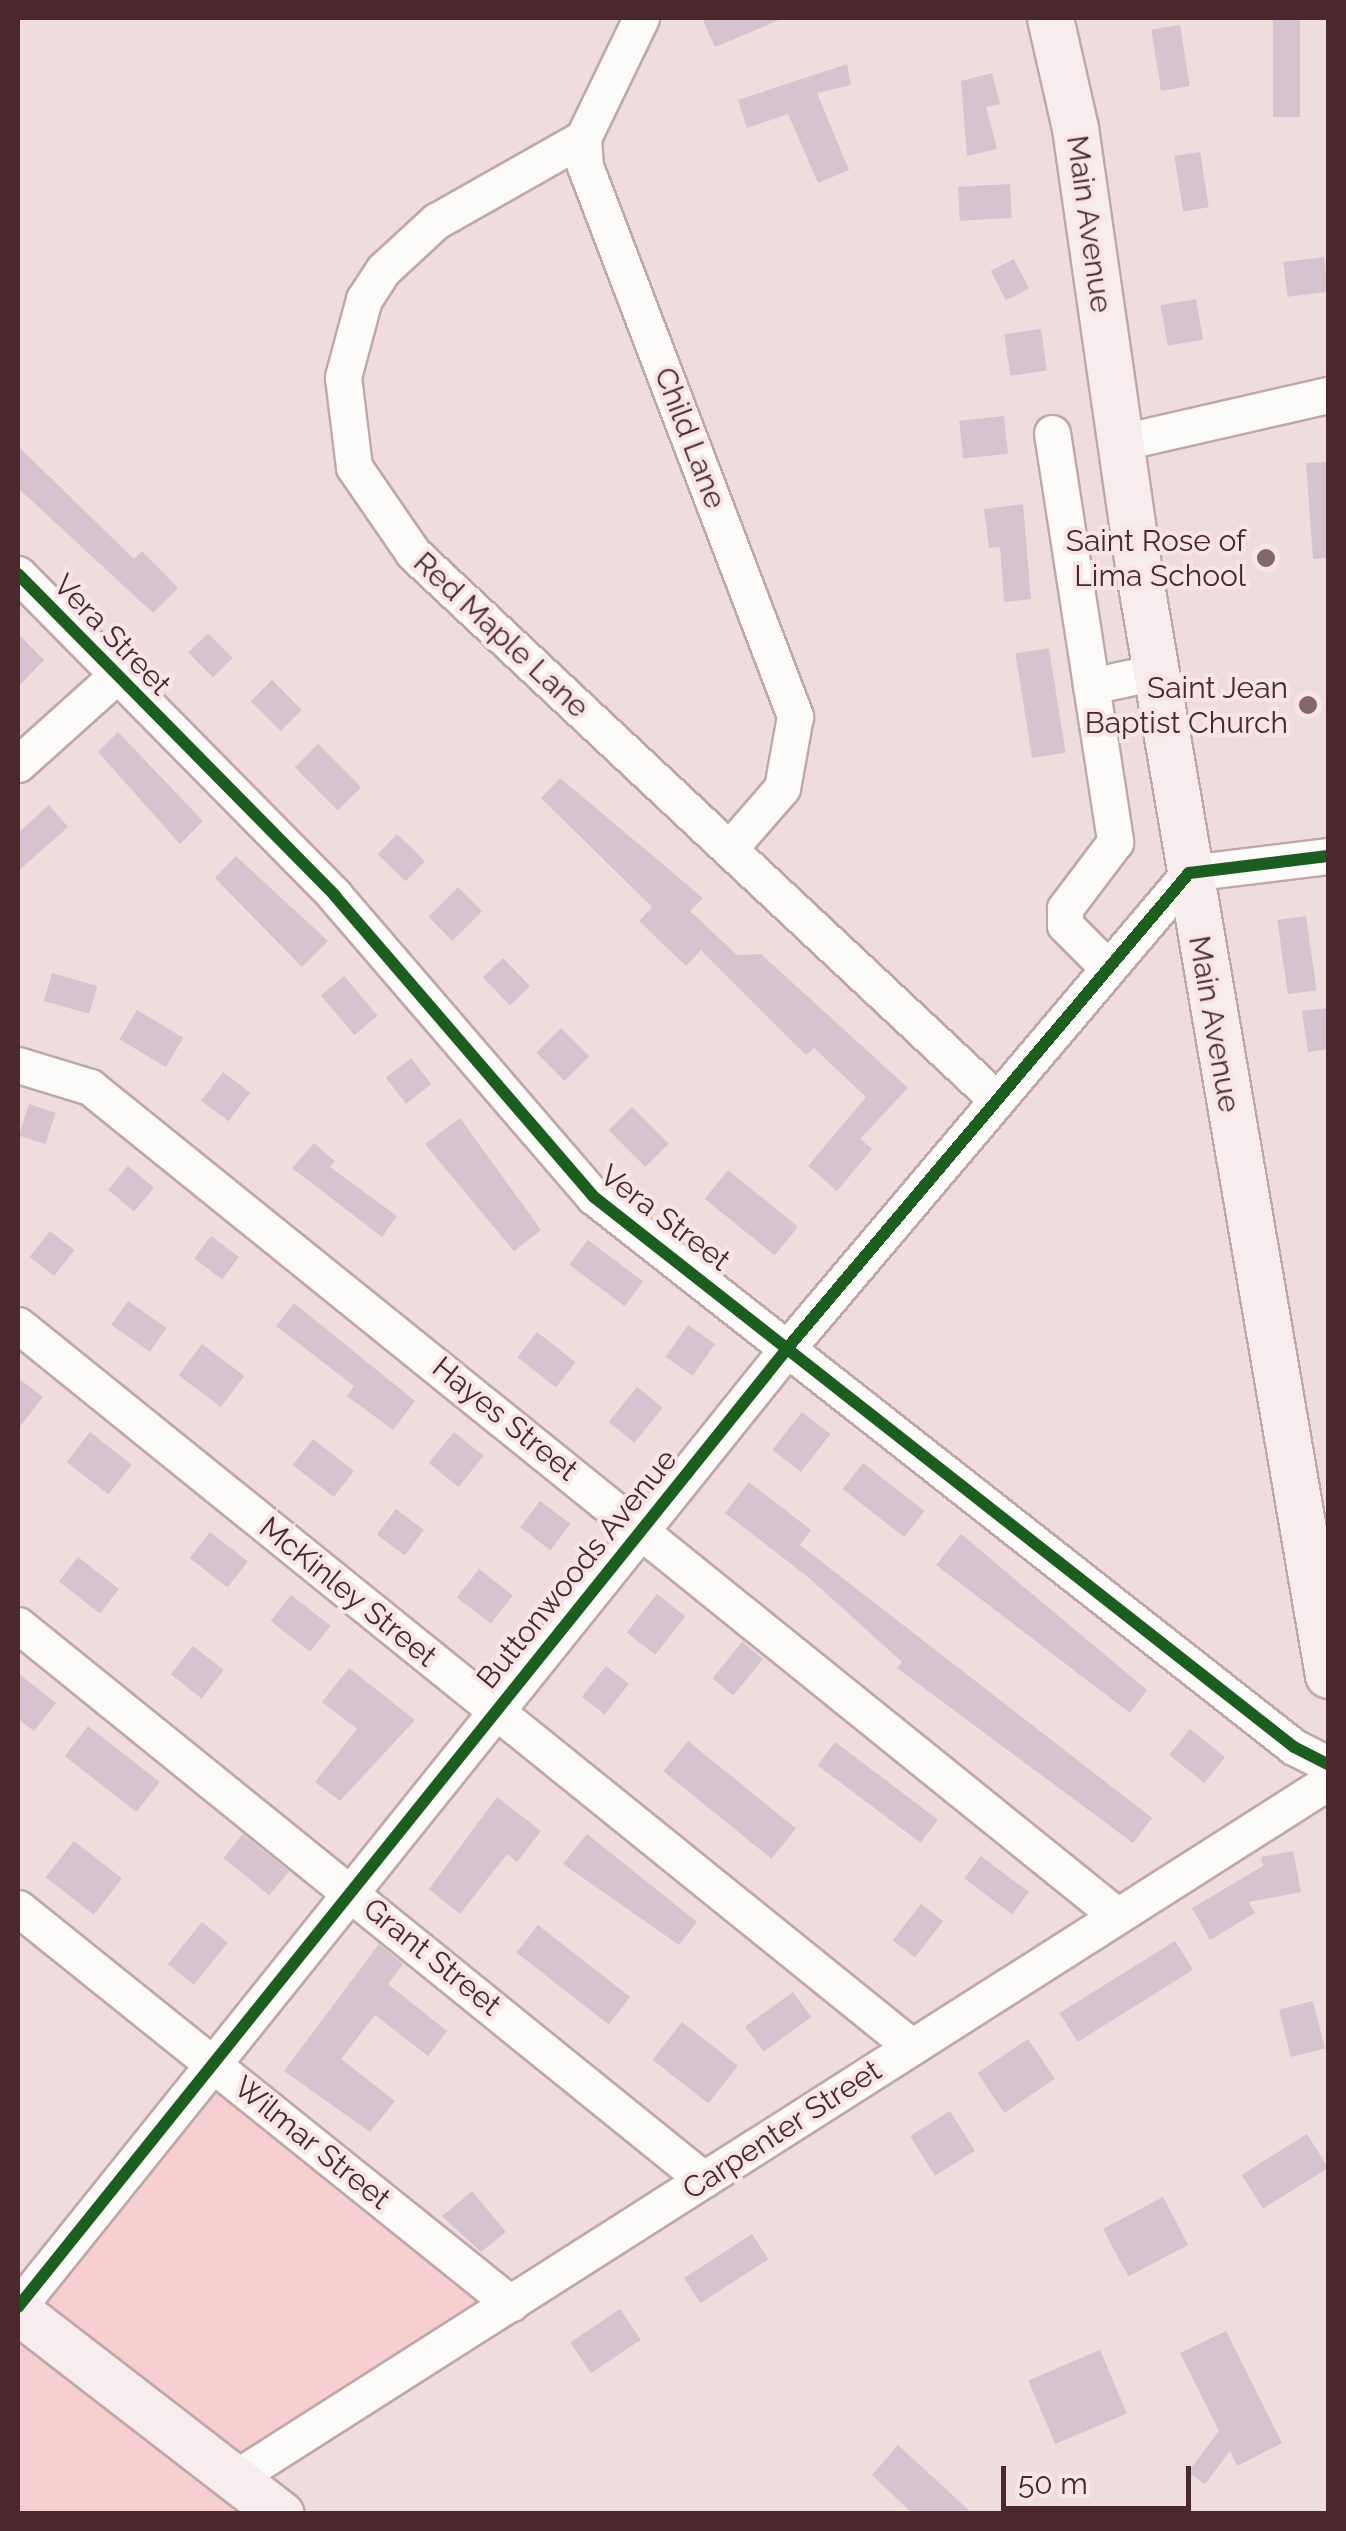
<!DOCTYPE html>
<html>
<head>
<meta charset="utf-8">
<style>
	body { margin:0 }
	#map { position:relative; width:1346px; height:2531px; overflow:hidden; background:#efdcdd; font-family:Raleway,sans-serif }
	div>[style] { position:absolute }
	.built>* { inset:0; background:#f7cfd1 }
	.building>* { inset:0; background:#d5c4d0; transform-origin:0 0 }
	.roads { filter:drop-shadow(2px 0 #c0a8a9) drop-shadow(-2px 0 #c0a8a9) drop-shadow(0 2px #c0a8a9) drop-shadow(0 -2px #c0a8a9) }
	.minor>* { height:35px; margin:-17.5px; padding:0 17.5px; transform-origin:17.5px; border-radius:17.5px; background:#fdfafa }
	.major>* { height:45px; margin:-22.5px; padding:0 22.5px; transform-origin:22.5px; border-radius:22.5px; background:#f7edee }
	.cycleway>* { height:12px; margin:-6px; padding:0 6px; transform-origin:6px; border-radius:6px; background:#1b5e20 }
	.dots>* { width:28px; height:28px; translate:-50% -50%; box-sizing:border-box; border:5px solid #f8e6e6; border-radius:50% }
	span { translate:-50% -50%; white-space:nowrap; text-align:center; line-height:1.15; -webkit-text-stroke:8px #f8e6e6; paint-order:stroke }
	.street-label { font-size:30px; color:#4a282b }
	.poi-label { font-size:30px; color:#4a282b }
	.right { translate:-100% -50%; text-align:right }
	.frame { position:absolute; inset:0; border:20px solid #4a282b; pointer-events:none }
	.scale { position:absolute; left:1001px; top:2466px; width:190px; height:45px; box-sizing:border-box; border:5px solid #4a282b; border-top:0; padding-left:12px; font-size:30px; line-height:35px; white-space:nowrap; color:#4a282b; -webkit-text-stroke:8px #f8e6e6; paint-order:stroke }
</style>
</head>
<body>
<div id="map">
	<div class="built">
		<div style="clip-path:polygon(205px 2072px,495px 2304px,256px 2466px,243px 2513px,18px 2514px,18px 2305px)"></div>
	</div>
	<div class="building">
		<div style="clip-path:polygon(702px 18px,784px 18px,715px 47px)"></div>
		<div style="left:1273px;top:18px;width:27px;height:99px"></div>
		<div style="left:1180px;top:25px;width:62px;height:29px;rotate:81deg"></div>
		<div style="clip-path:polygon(847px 64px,851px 85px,817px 93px,849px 170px,818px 183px,788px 114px,747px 128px,738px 100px)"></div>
		<div style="clip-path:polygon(992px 73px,1000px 104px,986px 107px,997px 149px,967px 156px,961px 81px)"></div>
		<div style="left:1200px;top:152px;width:56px;height:26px;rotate:81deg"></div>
		<div style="left:1010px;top:184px;width:34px;height:52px;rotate:87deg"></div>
		<div style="left:1324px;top:257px;width:35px;height:41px;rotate:83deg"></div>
		<div style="left:1014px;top:259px;width:33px;height:26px;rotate:63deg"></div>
		<div style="left:1196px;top:299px;width:41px;height:36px;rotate:80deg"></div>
		<div style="left:1041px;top:329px;width:42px;height:37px;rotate:82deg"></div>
		<div style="left:1004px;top:416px;width:38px;height:45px;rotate:84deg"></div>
		<div style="clip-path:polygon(18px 446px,134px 559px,142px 551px,178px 588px,153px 613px,18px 488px)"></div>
		<div style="clip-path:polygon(1328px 462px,1328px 558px,1313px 559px,1306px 463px)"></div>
		<div style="clip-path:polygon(1023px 504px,1031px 599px,1004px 602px,1000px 547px,989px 548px,984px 509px)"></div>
		<div style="left:208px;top:633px;width:35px;height:28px;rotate:45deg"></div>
		<div style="clip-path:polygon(18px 634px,44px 660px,18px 687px)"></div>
		<div style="left:1049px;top:648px;width:106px;height:34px;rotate:81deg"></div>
		<div style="left:272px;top:680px;width:42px;height:30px;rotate:45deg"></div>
		<div style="clip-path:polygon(118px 732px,203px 821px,180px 844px,98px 752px)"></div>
		<div style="left:318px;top:744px;width:61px;height:33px;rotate:45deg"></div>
		<div style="clip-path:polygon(560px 778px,703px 898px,690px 911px,737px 955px,761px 954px,908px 1088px,860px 1139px,872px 1149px,837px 1191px,808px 1166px,866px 1097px,814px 1048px,806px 1055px,701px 950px,686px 966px,639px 921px,652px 907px,541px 798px)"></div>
		<div style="clip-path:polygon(49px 805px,68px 827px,18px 871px,18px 833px)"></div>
		<div style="left:397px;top:834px;width:39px;height:28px;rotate:44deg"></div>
		<div style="clip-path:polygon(236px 856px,328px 941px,302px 967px,215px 878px)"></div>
		<div style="left:458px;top:887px;width:34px;height:42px;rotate:45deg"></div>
		<div style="left:1306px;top:916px;width:75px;height:29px;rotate:82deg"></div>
		<div style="left:503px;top:958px;width:39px;height:28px;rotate:46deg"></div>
		<div style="left:52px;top:973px;width:47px;height:29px;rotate:16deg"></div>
		<div style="left:344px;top:976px;width:52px;height:30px;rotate:50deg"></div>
		<div style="clip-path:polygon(1328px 1008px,1328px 1049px,1308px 1052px,1302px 1011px)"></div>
		<div style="left:137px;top:1010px;width:54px;height:34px;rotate:31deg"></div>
		<div style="left:561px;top:1028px;width:40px;height:35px;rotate:45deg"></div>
		<div style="left:411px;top:1058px;width:33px;height:32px;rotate:52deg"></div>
		<div style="left:223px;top:1072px;width:34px;height:36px;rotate:37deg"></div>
		<div style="left:29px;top:1104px;width:28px;height:33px;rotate:18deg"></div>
		<div style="left:632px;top:1107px;width:52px;height:33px;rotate:45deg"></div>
		<div style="clip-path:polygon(460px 1118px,541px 1230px,514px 1251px,425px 1144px)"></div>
		<div style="clip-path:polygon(314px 1143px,335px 1161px,330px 1167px,397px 1216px,382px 1237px,292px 1168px)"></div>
		<div style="left:128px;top:1166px;width:34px;height:31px;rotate:40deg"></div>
		<div style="left:728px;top:1170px;width:90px;height:37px;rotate:39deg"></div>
		<div style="left:50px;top:1231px;width:31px;height:33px;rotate:38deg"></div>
		<div style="left:211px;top:1236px;width:35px;height:28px;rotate:37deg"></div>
		<div style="left:588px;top:1240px;width:69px;height:31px;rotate:37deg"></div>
		<div style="left:128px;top:1301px;width:47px;height:29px;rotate:35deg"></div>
		<div style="clip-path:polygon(294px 1303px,415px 1401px,393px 1430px,347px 1396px,354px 1386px,276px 1326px)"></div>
		<div style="left:688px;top:1325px;width:33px;height:39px;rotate:35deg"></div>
		<div style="left:537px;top:1332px;width:49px;height:32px;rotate:38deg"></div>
		<div style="left:202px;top:1344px;width:53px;height:39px;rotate:37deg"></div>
		<div style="clip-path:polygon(18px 1378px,43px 1397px,18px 1429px)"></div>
		<div style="left:637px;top:1387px;width:33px;height:45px;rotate:39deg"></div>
		<div style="left:802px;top:1412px;width:36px;height:48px;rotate:38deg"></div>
		<div style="left:90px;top:1432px;width:53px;height:38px;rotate:38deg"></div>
		<div style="left:454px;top:1432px;width:38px;height:40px;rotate:39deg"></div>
		<div style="left:313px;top:1439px;width:52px;height:33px;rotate:38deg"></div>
		<div style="left:863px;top:1463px;width:78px;height:33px;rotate:38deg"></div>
		<div style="clip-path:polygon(749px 1482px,811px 1530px,800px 1545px,1152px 1818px,1133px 1843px,897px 1668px,902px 1662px,808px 1577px,725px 1513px)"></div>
		<div style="left:540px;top:1501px;width:38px;height:33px;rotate:37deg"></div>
		<div style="left:396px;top:1509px;width:35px;height:32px;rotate:37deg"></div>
		<div style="left:210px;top:1532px;width:48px;height:33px;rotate:38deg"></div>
		<div style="clip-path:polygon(961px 1534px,1147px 1690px,1130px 1713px,936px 1565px)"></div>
		<div style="left:78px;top:1557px;width:52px;height:31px;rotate:38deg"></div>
		<div style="left:479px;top:1569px;width:43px;height:36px;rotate:38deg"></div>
		<div style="left:657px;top:1594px;width:36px;height:49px;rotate:38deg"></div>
		<div style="left:291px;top:1595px;width:50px;height:33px;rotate:38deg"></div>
		<div style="left:742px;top:1642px;width:27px;height:47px;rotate:39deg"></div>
		<div style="left:193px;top:1646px;width:39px;height:36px;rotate:38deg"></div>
		<div style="left:606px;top:1666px;width:29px;height:39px;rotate:38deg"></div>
		<div style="clip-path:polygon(349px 1668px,415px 1720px,340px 1801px,315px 1782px,357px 1729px,322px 1702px)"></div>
		<div style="clip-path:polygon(18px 1673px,56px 1703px,34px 1731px,18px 1719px)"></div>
		<div style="left:88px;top:1726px;width:91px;height:38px;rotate:38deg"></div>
		<div style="left:1190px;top:1729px;width:45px;height:33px;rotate:39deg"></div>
		<div style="left:688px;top:1741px;width:139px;height:39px;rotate:39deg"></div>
		<div style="left:835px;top:1742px;width:129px;height:29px;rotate:37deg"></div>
		<div style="clip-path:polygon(497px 1797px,541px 1831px,517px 1862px,507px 1854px,460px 1914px,429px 1889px)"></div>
		<div style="left:243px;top:1834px;width:59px;height:31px;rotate:39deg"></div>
		<div style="clip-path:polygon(587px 1834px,697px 1922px,679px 1945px,563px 1864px)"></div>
		<div style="left:74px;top:1841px;width:61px;height:46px;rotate:38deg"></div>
		<div style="clip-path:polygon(1293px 1851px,1301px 1892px,1249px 1902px,1255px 1913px,1210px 1940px,1192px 1908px,1263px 1866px,1261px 1857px)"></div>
		<div style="left:981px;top:1856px;width:60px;height:28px;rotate:37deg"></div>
		<div style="left:921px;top:1904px;width:28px;height:46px;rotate:38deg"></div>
		<div style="left:202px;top:1922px;width:33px;height:54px;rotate:39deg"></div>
		<div style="left:538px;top:1925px;width:117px;height:35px;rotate:38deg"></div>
		<div style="left:1175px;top:1941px;width:34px;height:136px;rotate:58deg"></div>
		<div style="clip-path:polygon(379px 1944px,403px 1964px,388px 1984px,447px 2031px,428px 2056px,375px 2015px,341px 2059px,395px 2101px,370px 2132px,284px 2071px)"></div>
		<div style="left:793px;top:1992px;width:31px;height:59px;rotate:54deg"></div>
		<div style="left:1313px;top:2001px;width:49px;height:35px;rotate:76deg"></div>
		<div style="left:682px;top:2022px;width:71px;height:48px;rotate:38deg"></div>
		<div style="left:1028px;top:2039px;width:48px;height:61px;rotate:56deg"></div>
		<div style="left:950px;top:2111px;width:47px;height:47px;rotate:58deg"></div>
		<div style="left:1307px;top:2134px;width:40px;height:77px;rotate:58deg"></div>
		<div style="clip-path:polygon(472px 2191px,506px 2232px,481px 2252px,442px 2216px)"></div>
		<div style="left:1163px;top:2197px;width:54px;height:68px;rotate:62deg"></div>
		<div style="left:752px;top:2234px;width:30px;height:81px;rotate:57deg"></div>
		<div style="left:620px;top:2309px;width:37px;height:60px;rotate:56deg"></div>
		<div style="clip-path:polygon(1226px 2331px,1282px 2443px,1237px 2466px,1230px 2451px,1205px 2484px,1188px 2472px,1219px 2431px,1180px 2353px)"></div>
		<div style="left:1100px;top:2350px;width:69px;height:78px;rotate:67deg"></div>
		<div style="clip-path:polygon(898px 2445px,973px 2514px,913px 2514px,872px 2475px)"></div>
	</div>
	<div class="roads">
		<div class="minor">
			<div style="left:641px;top:18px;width:133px;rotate:115.8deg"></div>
			<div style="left:583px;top:138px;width:28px;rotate:86deg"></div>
			<div style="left:585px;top:166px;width:589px;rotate:69.1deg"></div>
			<div style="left:795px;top:716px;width:73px;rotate:100.2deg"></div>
			<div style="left:782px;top:788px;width:81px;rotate:131deg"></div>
			<div style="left:583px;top:138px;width:169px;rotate:150.5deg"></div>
			<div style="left:436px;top:221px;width:72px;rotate:137.2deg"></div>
			<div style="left:383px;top:270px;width:35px;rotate:123deg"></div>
			<div style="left:364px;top:299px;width:81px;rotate:105.1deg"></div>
			<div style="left:343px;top:377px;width:91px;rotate:83deg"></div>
			<div style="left:354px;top:467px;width:104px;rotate:55.5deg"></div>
			<div style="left:413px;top:553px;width:796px;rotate:43.12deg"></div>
			<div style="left:1052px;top:433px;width:414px;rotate:81.2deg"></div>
			<div style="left:1115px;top:842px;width:83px;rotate:127.1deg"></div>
			<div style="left:1065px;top:908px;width:17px;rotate:90deg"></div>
			<div style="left:1065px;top:925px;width:57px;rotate:45deg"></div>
			<div style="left:1118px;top:443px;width:215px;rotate:-12.9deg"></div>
			<div style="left:18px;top:574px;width:452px;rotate:45.4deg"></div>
			<div style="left:335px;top:896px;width:397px;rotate:49.3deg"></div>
			<div style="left:594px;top:1197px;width:890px;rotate:38.16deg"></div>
			<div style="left:1294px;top:1747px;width:38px;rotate:27deg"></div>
			<div style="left:1091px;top:686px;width:66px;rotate:-12.2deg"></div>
			<div style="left:18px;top:764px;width:132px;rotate:-41.9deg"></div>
			<div style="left:18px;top:1065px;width:75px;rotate:17deg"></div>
			<div style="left:90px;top:1087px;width:1318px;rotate:38.9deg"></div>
			<div style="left:18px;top:1325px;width:1149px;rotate:38.92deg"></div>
			<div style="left:18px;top:1625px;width:882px;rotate:38.97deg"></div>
			<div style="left:18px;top:1908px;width:632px;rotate:38.77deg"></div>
			<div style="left:18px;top:2307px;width:1233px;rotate:-51.25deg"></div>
			<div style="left:790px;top:1345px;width:618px;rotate:-49.79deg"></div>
			<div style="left:1189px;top:873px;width:140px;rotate:-7deg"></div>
			<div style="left:235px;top:2478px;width:1296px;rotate:-32.49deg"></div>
		</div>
		<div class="major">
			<div style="left:1050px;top:18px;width:113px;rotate:77.2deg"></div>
			<div style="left:1075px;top:128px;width:450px;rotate:81.8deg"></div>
			<div style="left:1139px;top:573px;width:1118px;rotate:80.27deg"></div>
			<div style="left:18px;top:2311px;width:332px;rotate:37.7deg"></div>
		</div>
	</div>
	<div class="cycleway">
		<div style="left:18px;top:574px;width:452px;rotate:45.4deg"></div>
		<div style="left:335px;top:896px;width:397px;rotate:49.3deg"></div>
		<div style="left:594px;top:1197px;width:890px;rotate:38.16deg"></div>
		<div style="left:1294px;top:1747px;width:38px;rotate:27deg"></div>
		<div style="left:18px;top:2307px;width:1233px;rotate:-51.25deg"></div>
		<div style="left:790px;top:1345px;width:618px;rotate:-49.79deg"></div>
		<div style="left:1189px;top:873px;width:140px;rotate:-7deg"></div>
	</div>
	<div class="dots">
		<div style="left:1266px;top:558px;background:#846769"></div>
		<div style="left:1308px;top:705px;background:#846769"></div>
	</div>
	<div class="street-label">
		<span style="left:1089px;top:224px;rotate:82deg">Main Avenue</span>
		<span style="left:690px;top:438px;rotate:69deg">Child Lane</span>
		<span style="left:112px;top:635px;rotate:46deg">Vera Street</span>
		<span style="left:501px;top:635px;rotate:43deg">Red Maple Lane</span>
		<span style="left:1214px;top:1024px;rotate:80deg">Main Avenue</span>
		<span style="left:665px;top:1218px;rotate:37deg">Vera Street</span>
		<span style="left:505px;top:1419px;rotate:39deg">Hayes Street</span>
		<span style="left:577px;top:1569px;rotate:-51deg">Buttonwoods Avenue</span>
		<span style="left:348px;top:1592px;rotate:39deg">McKinley Street</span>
		<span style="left:432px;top:1957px;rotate:39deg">Grant Street</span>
		<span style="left:782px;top:2130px;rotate:-33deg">Carpenter Street</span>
		<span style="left:312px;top:2143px;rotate:39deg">Wilmar Street</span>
	</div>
	<div class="poi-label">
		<span class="right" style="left:1246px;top:558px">Saint Rose of<br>Lima School</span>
		<span class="right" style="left:1288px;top:705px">Saint Jean<br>Baptist Church</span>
	</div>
	<div class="frame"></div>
	<div class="scale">50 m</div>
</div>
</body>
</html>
